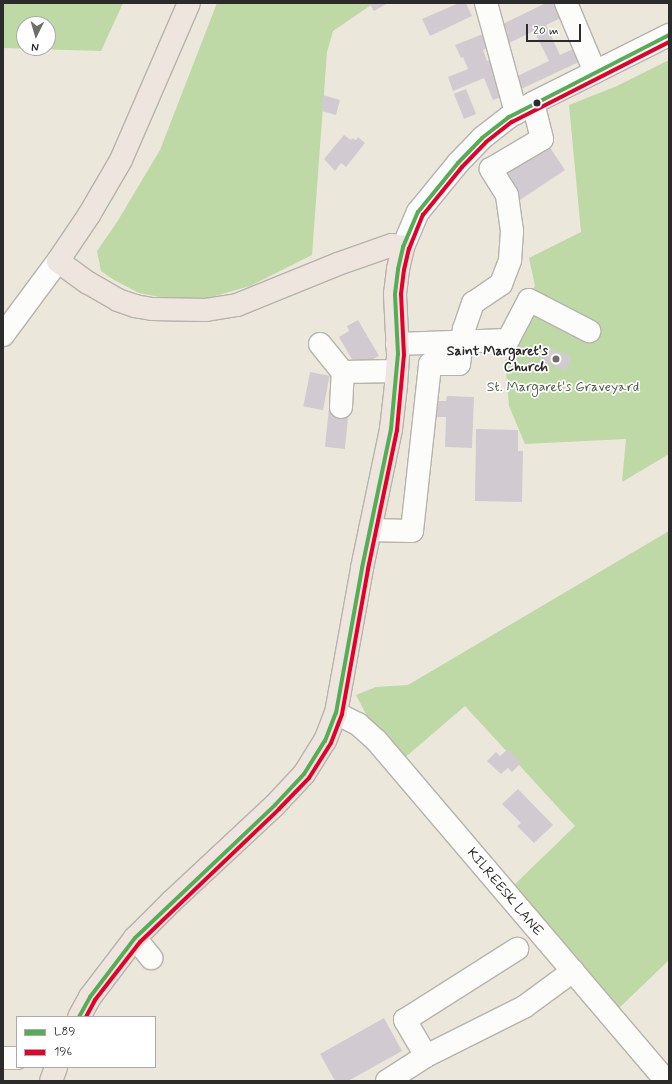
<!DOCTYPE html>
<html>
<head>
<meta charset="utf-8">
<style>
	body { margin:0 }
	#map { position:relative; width:672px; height:1084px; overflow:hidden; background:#ebe8db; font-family:Mynerve,sans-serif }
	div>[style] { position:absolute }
	.green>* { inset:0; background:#bed8a6 }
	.building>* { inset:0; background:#d1cbd1; transform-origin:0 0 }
	.roads { filter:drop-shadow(1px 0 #b5b3ac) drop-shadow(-1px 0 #b5b3ac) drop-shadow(0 1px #b5b3ac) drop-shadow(0 -1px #b5b3ac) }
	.minor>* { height:22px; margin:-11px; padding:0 11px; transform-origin:11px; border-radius:11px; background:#fcfcfa }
	.major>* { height:22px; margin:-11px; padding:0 11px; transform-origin:11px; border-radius:11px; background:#eee6de }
	.bus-1>* { height:4px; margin:-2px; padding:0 2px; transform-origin:2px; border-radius:2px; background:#54ae57 }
	.bus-2>* { height:4px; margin:-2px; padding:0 2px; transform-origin:2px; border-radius:2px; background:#e4002b }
	.dots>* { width:11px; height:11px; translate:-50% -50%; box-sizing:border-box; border:2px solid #fff; border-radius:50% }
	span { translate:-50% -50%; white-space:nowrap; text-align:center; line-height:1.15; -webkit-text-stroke:3.5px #fff; paint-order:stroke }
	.poi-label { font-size:14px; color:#2b2b2b; font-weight:700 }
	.right { translate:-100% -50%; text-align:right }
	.park-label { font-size:14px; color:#4c5b43 }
	.street-label { font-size:14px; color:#2b2b2b }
	.frame { position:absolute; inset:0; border:4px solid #2b2b2b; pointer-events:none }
	.legend { position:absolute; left:16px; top:1016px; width:140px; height:52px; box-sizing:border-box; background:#fff; border:1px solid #aaa; margin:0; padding:5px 7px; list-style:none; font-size:12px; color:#2b2b2b }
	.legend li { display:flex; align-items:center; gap:8px; height:20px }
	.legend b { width:20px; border:1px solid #aaa }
	.north { position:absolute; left:16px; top:16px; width:40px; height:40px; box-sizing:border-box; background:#fff; border:1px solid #aaa; border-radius:50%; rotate:185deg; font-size:11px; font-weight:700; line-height:16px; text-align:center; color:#2b2b2b }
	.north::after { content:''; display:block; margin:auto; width:14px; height:18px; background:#6e6d69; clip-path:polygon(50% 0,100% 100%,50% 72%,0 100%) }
	.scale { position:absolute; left:526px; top:24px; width:55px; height:18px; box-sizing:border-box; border:2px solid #2b2b2b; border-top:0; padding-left:5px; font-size:12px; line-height:14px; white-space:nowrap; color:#2b2b2b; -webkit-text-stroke:3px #fff; paint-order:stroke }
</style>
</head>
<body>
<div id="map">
	<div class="green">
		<div style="clip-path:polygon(evenodd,3px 3px,123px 3px,101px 51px,3px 48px,3px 3px,24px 24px,48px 24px,48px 48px,24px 48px,24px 24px)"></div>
		<div style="clip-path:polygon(217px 3px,374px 3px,333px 31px,327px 52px,312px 255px,250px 286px,208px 298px,175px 300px,139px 293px,114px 280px,101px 271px,97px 251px,117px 222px,160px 150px)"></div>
		<div style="clip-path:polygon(669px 60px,669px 454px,622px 482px,626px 439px,525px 444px,509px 406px,505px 361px,532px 311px,530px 294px,535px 286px,529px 258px,581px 232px,569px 105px,617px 86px)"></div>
		<div style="clip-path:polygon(669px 531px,669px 960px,616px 1011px,512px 887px,575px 826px,465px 706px,402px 760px,367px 716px,356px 695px,376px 687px,408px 685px)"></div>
	</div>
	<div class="building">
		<div style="clip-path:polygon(372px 3px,388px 3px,374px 11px,370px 4px)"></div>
		<div style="clip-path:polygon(459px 3px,466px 3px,472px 16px,430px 36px,422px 19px)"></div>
		<div style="clip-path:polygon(546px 3px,554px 3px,561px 18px,546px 25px,560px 55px,577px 47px,583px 60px,517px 91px,511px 79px,549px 61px,534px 31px,509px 43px,505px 35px,508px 33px,503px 24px)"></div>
		<div style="clip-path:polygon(488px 32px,493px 45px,483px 50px,487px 61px,492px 59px,507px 95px,493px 100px,484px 78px,453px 91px,448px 77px,468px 69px,463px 57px,461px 58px,455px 45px)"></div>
		<div style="left:466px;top:89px;width:27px;height:13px;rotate:68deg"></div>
		<div style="clip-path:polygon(323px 95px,340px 100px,336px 115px,322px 111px)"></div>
		<div style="clip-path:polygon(344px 135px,351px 140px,352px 138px,356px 140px,358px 137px,365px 143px,346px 167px,341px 163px,335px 171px,324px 159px)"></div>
		<div style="clip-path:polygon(547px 143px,565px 170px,514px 204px,503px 170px)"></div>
		<div style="clip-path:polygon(358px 320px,379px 356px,357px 368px,339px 337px,349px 331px,347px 326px)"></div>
		<div style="left:546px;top:347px;width:27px;height:15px;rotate:20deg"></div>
		<div style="left:310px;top:372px;width:20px;height:35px;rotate:11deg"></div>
		<div style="clip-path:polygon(447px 396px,474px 397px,472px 448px,445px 447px,446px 417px,432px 417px,433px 401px,446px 401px)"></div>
		<div style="left:329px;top:408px;width:20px;height:39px;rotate:6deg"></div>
		<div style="clip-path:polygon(476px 429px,518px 430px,518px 451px,523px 451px,522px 502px,475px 501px)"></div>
		<div style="clip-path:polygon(508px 749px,521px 763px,512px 772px,508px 768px,501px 774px,487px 761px,496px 752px,500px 756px)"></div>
		<div style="clip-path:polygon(518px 789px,553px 825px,534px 843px,517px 826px,521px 823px,502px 804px)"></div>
		<div style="clip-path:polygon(384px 1018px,402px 1051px,348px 1081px,335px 1081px,320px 1054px)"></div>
	</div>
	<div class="roads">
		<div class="minor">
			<div style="left:486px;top:3px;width:114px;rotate:74.7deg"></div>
			<div style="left:566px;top:3px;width:75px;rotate:67.2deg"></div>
			<div style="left:403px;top:247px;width:38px;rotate:-67deg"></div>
			<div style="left:418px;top:212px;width:63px;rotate:-50.8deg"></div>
			<div style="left:458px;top:163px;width:35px;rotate:-46deg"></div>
			<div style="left:482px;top:138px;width:34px;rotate:-38deg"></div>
			<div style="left:509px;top:117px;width:28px;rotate:-30deg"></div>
			<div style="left:533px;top:103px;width:152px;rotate:-26.6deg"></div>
			<div style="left:3px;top:335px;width:92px;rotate:-53.4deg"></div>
			<div style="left:320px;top:344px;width:36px;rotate:51deg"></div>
			<div style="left:397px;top:344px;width:111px;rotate:-2.1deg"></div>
			<div style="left:508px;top:340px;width:45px;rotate:-62.3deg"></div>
			<div style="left:529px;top:300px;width:68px;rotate:27.3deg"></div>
			<div style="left:341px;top:407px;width:35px;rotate:-87deg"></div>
			<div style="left:343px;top:372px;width:54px;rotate:-1.1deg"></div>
			<div style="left:370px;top:530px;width:42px;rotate:1.4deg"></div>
			<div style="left:412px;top:531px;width:168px;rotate:-83.8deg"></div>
			<div style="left:430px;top:364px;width:29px"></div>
			<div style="left:459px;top:364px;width:35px;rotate:-82deg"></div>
			<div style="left:464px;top:329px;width:28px;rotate:-71deg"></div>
			<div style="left:473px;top:303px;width:34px;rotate:-34deg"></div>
			<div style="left:501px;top:284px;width:26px;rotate:-69deg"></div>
			<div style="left:510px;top:260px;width:29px;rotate:-86deg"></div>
			<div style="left:512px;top:231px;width:36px;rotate:-98deg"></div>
			<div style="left:507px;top:195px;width:31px;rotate:-122deg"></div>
			<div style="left:491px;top:169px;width:59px;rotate:-30.5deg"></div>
			<div style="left:542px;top:139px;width:37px;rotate:-104deg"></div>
			<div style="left:336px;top:713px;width:25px;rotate:27deg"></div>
			<div style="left:358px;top:724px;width:24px;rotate:42deg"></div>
			<div style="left:376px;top:740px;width:448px;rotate:49.6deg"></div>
			<div style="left:135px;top:938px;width:26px;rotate:51deg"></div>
			<div style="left:426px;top:1056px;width:42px;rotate:-120.3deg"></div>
			<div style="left:405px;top:1020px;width:133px;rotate:-32.4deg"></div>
			<div style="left:3px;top:1058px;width:14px"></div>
			<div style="left:387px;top:1081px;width:46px;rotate:-32.7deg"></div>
			<div style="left:426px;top:1056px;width:110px;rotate:-26.6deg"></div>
			<div style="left:524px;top:1007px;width:61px;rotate:-36.3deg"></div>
		</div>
		<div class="major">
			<div style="left:79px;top:1017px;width:23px;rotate:-61deg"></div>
			<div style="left:90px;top:997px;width:74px;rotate:-52.7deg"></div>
			<div style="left:135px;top:938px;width:51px;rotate:-45deg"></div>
			<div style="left:171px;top:902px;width:142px;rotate:-43deg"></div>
			<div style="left:275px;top:805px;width:42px;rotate:-46.9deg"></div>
			<div style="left:304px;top:774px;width:39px;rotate:-58deg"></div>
			<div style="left:325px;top:741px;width:30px;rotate:-69deg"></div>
			<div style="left:336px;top:713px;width:147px;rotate:-79.8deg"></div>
			<div style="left:362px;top:568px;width:142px;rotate:-78.2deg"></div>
			<div style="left:391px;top:429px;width:44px;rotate:-83.5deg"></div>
			<div style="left:396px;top:385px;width:31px;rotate:-86deg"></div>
			<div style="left:398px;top:354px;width:60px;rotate:-92.9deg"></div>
			<div style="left:395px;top:294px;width:25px;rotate:-83deg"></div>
			<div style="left:398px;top:269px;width:23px;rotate:-77deg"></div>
			<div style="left:403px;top:247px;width:11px;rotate:-170deg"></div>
			<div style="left:392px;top:245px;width:57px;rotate:160.6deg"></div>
			<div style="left:338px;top:264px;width:109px;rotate:157.9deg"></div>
			<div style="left:237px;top:305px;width:31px;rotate:171deg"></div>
			<div style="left:206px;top:310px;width:54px;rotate:-178.9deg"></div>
			<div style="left:152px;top:309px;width:17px;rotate:-170deg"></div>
			<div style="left:135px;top:306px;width:18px;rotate:-161deg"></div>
			<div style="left:118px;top:300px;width:34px;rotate:-150deg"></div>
			<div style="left:88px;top:283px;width:37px;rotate:-144deg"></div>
			<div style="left:58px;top:261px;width:55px;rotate:-56deg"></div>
			<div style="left:89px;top:215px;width:64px;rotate:-59.8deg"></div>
			<div style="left:121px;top:160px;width:171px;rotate:-66.6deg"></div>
			<div style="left:51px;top:1081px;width:15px;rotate:-70deg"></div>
		</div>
	</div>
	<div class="bus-1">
		<div style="left:79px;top:1017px;width:23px;rotate:-61deg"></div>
		<div style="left:90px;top:997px;width:74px;rotate:-52.7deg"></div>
		<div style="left:135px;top:938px;width:193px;rotate:-43.5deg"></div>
		<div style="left:275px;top:805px;width:42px;rotate:-46.9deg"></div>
		<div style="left:304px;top:774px;width:39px;rotate:-58deg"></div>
		<div style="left:325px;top:741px;width:30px;rotate:-69deg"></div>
		<div style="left:336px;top:713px;width:147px;rotate:-79.8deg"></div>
		<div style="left:362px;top:568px;width:142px;rotate:-78.2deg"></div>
		<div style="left:391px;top:429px;width:75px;rotate:-84.7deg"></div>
		<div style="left:398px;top:354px;width:60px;rotate:-92.9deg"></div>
		<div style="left:395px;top:294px;width:25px;rotate:-83deg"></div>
		<div style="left:398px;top:269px;width:23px;rotate:-77deg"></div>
		<div style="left:403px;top:247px;width:38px;rotate:-67deg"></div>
		<div style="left:418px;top:212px;width:63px;rotate:-50.8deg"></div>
		<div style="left:458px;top:163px;width:35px;rotate:-46deg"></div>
		<div style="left:482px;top:138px;width:34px;rotate:-38deg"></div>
		<div style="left:509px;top:117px;width:180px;rotate:-27.1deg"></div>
	</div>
	<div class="bus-2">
		<div style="left:86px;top:1017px;width:19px;rotate:-62deg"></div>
		<div style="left:95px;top:1000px;width:73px;rotate:-52.2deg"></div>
		<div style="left:140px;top:942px;width:192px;rotate:-43.7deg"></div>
		<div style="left:279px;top:809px;width:43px;rotate:-45.9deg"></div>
		<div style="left:309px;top:778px;width:41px;rotate:-57.8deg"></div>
		<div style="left:331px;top:743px;width:31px;rotate:-69deg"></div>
		<div style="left:342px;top:714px;width:147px;rotate:-79.8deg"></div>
		<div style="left:368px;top:569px;width:142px;rotate:-78.2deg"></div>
		<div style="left:397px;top:430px;width:75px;rotate:-84.7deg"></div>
		<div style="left:404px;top:355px;width:61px;rotate:-92.8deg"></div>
		<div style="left:401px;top:294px;width:24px;rotate:-83deg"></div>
		<div style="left:404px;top:270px;width:22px;rotate:-77deg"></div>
		<div style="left:409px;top:249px;width:37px;rotate:-68deg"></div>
		<div style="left:423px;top:215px;width:62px;rotate:-50.9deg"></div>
		<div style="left:462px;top:167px;width:35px;rotate:-46deg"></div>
		<div style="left:486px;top:142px;width:33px;rotate:-38deg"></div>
		<div style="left:512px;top:122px;width:176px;rotate:-27deg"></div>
	</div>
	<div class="dots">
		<div style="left:537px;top:103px;background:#2b2b2b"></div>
		<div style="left:556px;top:359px;background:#6e6d69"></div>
	</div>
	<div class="poi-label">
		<span class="right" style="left:548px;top:359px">Saint Margaret's<br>Church</span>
	</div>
	<div class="park-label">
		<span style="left:563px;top:387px">St. Margaret's Graveyard</span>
	</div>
	<div class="street-label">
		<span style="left:505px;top:892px;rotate:50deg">KILREESK LANE</span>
	</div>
	<div class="frame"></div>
	<ul class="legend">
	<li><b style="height:5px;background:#54ae57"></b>L89</li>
	<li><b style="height:5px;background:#e4002b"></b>196</li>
	</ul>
	<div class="north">N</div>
	<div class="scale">20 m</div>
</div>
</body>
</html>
